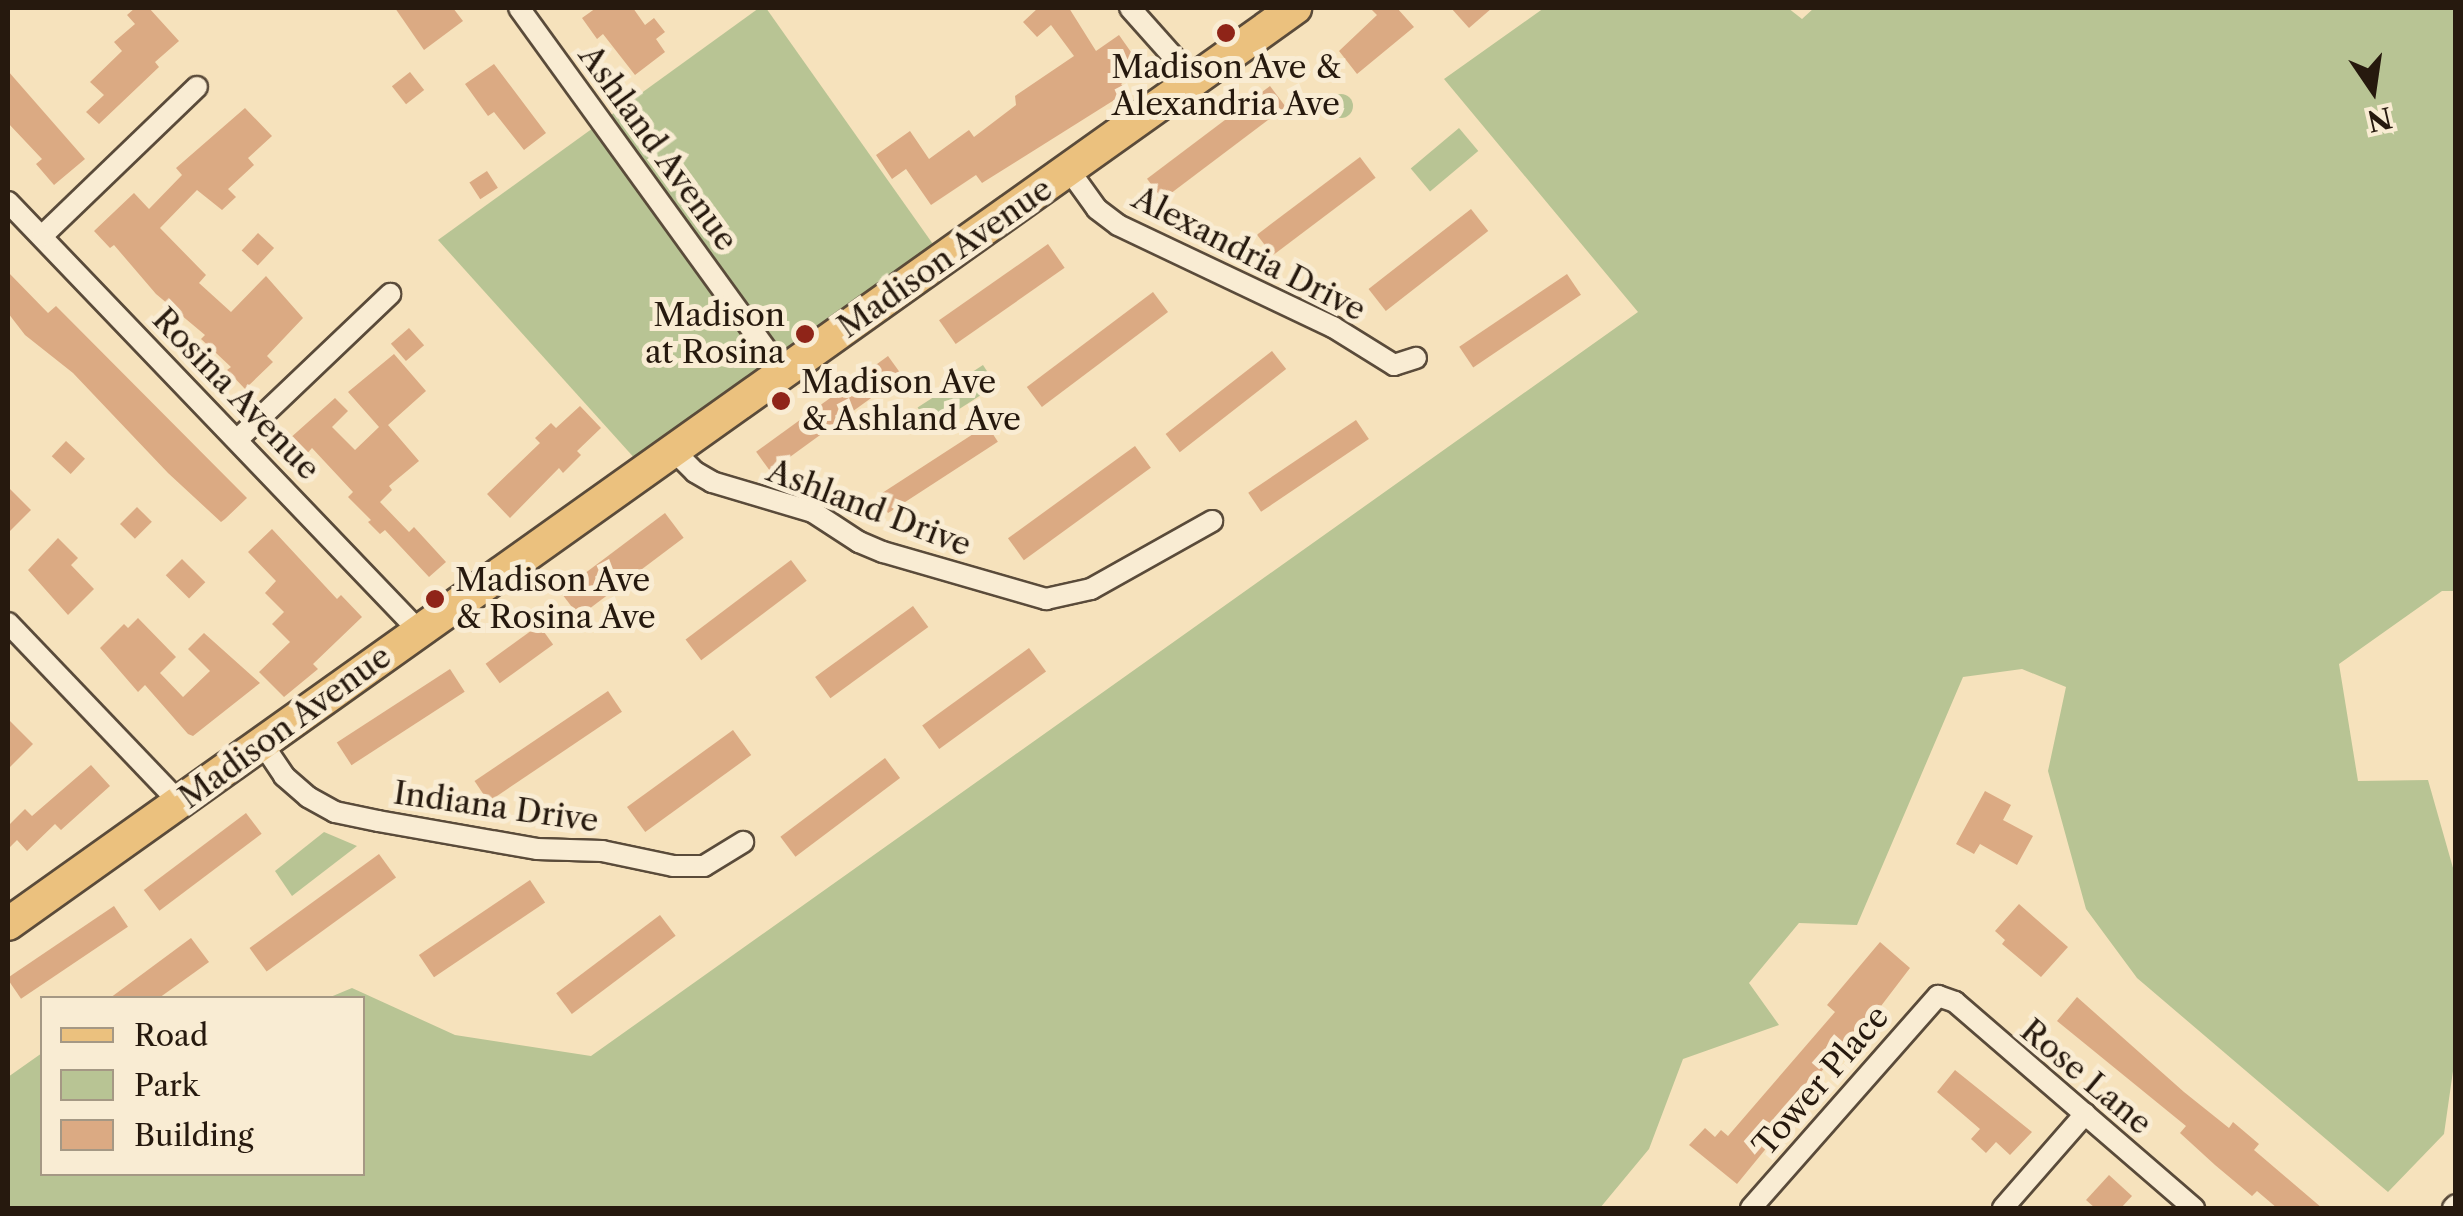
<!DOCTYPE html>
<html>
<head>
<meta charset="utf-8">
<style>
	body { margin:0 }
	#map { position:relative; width:2463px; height:1216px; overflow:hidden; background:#f6e2bc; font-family:"Libre Caslon Text",serif }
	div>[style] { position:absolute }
	.green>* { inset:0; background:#b8c494; transform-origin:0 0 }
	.round { border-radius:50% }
	.building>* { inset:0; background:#dbaa83; transform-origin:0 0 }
	.roads { filter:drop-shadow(2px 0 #5a4b3a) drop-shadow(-2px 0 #5a4b3a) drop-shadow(0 2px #5a4b3a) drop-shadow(0 -2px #5a4b3a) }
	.minor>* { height:20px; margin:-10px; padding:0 10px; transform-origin:10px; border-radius:10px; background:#f9ecd3 }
	.primary>* { height:32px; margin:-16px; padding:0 16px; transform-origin:16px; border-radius:16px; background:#ebc17e }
	.dots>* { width:28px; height:28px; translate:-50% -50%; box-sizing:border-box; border:5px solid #f9ecd3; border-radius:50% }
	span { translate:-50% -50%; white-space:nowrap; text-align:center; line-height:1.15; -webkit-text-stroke:10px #f9ecd3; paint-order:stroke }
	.poi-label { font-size:32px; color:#26190e }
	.right { translate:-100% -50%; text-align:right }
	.left { translate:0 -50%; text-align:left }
	.street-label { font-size:32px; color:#26190e }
	.frame { position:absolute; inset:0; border:10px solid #26190e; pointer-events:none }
	.legend { position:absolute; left:40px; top:996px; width:325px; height:180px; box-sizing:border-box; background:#f9ecd3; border:2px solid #a59884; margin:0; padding:12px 18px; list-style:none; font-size:30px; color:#26190e }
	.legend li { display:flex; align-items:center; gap:20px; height:50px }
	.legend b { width:50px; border:2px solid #a59884 }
	.north { position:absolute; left:2323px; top:40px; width:100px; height:100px; -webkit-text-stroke:8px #f9ecd3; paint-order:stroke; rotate:167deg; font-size:28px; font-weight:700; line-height:40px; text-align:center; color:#26190e }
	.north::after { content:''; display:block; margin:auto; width:35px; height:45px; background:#26190e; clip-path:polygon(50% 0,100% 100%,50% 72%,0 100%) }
</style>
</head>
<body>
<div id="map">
	<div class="green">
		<div style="clip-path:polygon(759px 8px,766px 8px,935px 247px,637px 461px,438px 240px)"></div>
		<div style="clip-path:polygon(1544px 8px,1788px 8px,1802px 19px,1814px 8px,2455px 8px,2455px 591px,2442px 591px,2339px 664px,2358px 781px,2428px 780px,2455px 875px,2456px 1050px,2444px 1134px,2388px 1192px,2137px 978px,2086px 909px,2048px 771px,2066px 687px,2022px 669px,1963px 677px,1857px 925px,1799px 923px,1749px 983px,1779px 1025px,1683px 1059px,1649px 1149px,1600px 1208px,8px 1208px,8px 1077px,42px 1053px,42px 1174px,362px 1174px,362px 998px,328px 998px,352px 988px,455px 1035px,591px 1056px,1638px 312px,1444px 79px)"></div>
		<div class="round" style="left:1329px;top:94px;width:24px;height:24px"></div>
		<div style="left:1459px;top:128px;width:30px;height:63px;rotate:50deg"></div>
		<div style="left:983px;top:365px;width:24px;height:78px;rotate:57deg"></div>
		<div style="clip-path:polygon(324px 832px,357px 846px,292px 896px,275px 871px)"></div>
	</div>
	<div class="building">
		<div style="clip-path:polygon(135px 8px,149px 8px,179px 41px,155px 62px,159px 67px,99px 124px,86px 112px,104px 95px,90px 82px,122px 51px,114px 42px,135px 24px,127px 15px)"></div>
		<div style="clip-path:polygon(395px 8px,453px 8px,463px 21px,424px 50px)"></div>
		<div style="clip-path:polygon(596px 8px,633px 8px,645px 25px,654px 18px,665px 32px,656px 39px,665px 52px,635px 75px,603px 34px,597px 39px,582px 18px)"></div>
		<div style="clip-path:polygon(1038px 8px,1069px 8px,1096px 51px,1119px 35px,1143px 69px,1121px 84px,1127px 92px,982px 183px,976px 175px,931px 205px,906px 169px,892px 179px,876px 155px,910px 131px,929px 159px,969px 130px,974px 137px,1016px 105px,1015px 96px,1074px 56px,1051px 25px,1037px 37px,1023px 22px)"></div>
		<div style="clip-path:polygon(1370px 8px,1397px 8px,1414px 27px,1357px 74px,1339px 51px,1377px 15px)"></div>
		<div style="clip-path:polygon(1451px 8px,1492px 8px,1469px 28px)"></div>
		<div style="clip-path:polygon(494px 64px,546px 133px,524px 150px,494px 112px,488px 116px,465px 84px)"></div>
		<div style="clip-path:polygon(8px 71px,85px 159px,54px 185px,36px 164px,42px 159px,8px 123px)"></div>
		<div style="left:410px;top:72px;width:23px;height:23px;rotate:52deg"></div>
		<div style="left:1270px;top:86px;width:26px;height:154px;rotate:53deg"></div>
		<div style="clip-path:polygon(245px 108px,272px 136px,248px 158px,254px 165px,228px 189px,236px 197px,222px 210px,197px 190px,160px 228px,206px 275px,199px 283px,231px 312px,266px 276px,303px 318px,267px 356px,273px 362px,245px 389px,227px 370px,231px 367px,201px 339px,205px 335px,156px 294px,114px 245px,110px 248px,94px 231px,134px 193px,149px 209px,182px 175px,176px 168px)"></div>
		<div style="left:1360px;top:157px;width:26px;height:129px;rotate:53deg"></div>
		<div style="left:487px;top:171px;width:20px;height:21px;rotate:57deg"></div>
		<div style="left:1471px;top:209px;width:28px;height:130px;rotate:52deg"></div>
		<div style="left:258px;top:233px;width:22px;height:24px;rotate:43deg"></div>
		<div style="left:1048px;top:244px;width:29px;height:133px;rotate:55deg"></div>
		<div style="clip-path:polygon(8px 272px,48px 313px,56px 306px,247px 498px,225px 519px,221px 522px,168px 473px,73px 373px,25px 335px,8px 313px)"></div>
		<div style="left:1567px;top:274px;width:25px;height:130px;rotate:56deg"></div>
		<div style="left:1153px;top:292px;width:25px;height:158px;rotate:53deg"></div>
		<div style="left:409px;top:328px;width:23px;height:24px;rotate:49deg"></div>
		<div style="left:1272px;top:351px;width:23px;height:135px;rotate:52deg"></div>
		<div style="clip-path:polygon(394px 354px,426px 391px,388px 425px,419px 461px,389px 486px,392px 490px,380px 502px,409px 532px,414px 527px,446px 562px,429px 577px,385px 530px,380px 534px,368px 522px,371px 520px,348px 497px,353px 492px,312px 448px,304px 457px,288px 440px,335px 398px,348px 411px,332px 427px,355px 450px,379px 427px,348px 392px)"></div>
		<div style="left:888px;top:356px;width:24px;height:163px;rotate:54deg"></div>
		<div style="clip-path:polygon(580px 406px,601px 428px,577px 451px,581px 455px,563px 473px,559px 468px,510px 518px,487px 494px,540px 443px,535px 438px,551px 423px,556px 428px)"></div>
		<div style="left:1356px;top:420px;width:23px;height:130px;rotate:56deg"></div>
		<div style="left:987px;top:425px;width:20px;height:131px;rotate:57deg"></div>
		<div style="left:66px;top:441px;width:26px;height:21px;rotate:43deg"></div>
		<div style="left:1135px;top:446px;width:27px;height:157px;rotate:54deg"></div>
		<div style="clip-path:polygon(8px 487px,31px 510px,8px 533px)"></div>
		<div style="left:137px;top:507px;width:21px;height:24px;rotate:45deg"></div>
		<div style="left:665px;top:513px;width:31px;height:131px;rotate:53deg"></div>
		<div style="clip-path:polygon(272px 529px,337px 599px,341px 595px,362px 617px,313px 664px,318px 669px,284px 697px,259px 672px,290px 642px,272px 624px,284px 612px,265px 593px,276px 581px,248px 552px)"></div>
		<div style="clip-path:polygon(58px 538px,78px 558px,71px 565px,94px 589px,68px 615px,28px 570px)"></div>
		<div style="left:182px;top:559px;width:33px;height:23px;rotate:45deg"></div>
		<div style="left:791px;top:560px;width:26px;height:132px;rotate:53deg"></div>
		<div style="left:913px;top:606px;width:26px;height:121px;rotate:54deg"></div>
		<div style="clip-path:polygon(138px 618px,176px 657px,160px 673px,183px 697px,210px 671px,188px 649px,204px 633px,260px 683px,193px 736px,188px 734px,145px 685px,138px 692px,100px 648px,124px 624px,128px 628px)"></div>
		<div style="left:539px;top:625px;width:24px;height:66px;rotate:54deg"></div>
		<div style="left:1029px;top:648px;width:29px;height:132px;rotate:54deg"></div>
		<div style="left:450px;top:669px;width:27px;height:135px;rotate:57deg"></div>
		<div style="left:608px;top:691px;width:25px;height:161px;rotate:56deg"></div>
		<div style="clip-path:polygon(8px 719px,33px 744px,8px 769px)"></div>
		<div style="left:733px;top:730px;width:31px;height:131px;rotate:54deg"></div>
		<div style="left:885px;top:758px;width:25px;height:131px;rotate:53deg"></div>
		<div style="clip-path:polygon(91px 765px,110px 786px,61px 830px,55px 824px,27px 851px,17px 840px,8px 849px,8px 826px,25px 809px,32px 816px)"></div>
		<div style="clip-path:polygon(1985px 791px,2011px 805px,2003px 820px,2033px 836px,2017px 865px,1980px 844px,1974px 854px,1956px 844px)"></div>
		<div style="left:246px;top:813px;width:26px;height:128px;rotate:53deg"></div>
		<div style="left:379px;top:854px;width:29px;height:160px;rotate:54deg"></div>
		<div style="left:530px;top:880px;width:27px;height:134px;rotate:56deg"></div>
		<div style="clip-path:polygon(2019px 904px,2068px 947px,2041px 977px,2002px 944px,2005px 940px,1995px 931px)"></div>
		<div style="left:114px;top:906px;width:25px;height:129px;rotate:56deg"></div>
		<div style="left:660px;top:915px;width:26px;height:130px;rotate:53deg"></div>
		<div style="clip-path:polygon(191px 938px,209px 962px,159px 998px,110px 998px)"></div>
		<div style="clip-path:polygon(1880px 942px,1910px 968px,1865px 1027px,1856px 1030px,1786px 1114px,1791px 1118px,1737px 1184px,1689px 1145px,1705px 1128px,1715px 1137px,1721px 1130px,1728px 1136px,1835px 1012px,1827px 1005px)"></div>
		<div style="clip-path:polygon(2077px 997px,2184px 1092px,2229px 1128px,2233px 1122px,2259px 1144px,2254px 1150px,2322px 1208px,2277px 1208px,2257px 1191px,2252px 1196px,2215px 1165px,2180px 1133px,2186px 1126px,2057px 1021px)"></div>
		<div style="clip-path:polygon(1955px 1070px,2032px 1132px,2010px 1155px,1996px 1142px,1986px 1153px,1971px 1139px,1980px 1129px,1937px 1092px)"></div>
		<div style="clip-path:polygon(2109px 1175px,2132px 1196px,2121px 1208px,2095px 1208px,2086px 1200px)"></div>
	</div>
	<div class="roads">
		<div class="minor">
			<div style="left:519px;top:8px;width:450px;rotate:54.1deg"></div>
			<div style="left:1130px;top:8px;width:98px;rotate:48.3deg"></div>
			<div style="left:1069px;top:170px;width:48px;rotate:54.3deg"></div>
			<div style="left:1097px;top:209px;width:26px;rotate:37deg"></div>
			<div style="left:1118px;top:225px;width:238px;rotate:25.4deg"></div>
			<div style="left:1333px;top:327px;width:72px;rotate:31.9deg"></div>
			<div style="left:1394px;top:365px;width:23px;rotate:-18deg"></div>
			<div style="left:8px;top:202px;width:594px;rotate:46.23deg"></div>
			<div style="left:42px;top:236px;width:215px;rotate:-43.9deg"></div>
			<div style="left:239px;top:438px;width:209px;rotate:-43.6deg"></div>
			<div style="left:674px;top:451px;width:30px;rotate:45deg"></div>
			<div style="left:695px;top:472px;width:20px;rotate:30deg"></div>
			<div style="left:712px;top:482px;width:105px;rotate:16.5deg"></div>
			<div style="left:813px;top:512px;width:55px;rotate:33.1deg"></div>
			<div style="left:859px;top:542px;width:26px;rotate:23deg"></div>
			<div style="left:883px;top:552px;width:170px;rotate:16.1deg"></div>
			<div style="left:1046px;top:599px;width:46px;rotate:-12.5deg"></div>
			<div style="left:1091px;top:589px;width:139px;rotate:-29.3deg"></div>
			<div style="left:8px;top:623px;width:248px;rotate:46.3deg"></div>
			<div style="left:262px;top:743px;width:40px;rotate:56deg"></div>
			<div style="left:284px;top:776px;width:32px;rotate:41deg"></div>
			<div style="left:308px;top:797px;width:31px;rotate:29deg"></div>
			<div style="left:335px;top:812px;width:44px;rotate:11.8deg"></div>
			<div style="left:378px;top:821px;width:161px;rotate:10deg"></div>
			<div style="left:537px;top:849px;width:65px;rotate:1.8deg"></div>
			<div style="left:602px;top:851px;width:73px;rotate:11.9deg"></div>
			<div style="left:673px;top:866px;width:31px"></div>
			<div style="left:704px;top:866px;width:46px;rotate:-31.6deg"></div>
			<div style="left:1751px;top:1208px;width:283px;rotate:-48.6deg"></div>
			<div style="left:1938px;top:996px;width:18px;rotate:19deg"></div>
			<div style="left:1955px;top:1002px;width:316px;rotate:40.8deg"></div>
			<div style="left:2003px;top:1208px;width:125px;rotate:-48.9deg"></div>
			<div style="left:2453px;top:1208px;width:4px;rotate:-45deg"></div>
		</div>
		<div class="primary">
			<div style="left:8px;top:924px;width:1580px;rotate:-35.44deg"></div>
		</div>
	</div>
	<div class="dots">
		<div style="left:1226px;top:33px;background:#8f2418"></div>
		<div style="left:805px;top:334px;background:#8f2418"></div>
		<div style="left:781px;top:401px;background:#8f2418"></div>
		<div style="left:435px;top:599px;background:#8f2418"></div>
	</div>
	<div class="poi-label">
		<span style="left:1226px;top:86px">Madison Ave &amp;<br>Alexandria Ave</span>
		<span class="right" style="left:785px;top:334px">Madison<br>at Rosina</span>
		<span class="left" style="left:801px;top:401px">Madison Ave<br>&amp; Ashland Ave</span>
		<span class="left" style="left:455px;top:599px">Madison Ave<br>&amp; Rosina Ave</span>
	</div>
	<div class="street-label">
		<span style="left:658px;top:148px;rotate:54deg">Ashland Avenue</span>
		<span style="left:1249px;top:254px;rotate:27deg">Alexandria Drive</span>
		<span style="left:945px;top:258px;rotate:-35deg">Madison Avenue</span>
		<span style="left:236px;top:394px;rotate:46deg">Rosina Avenue</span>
		<span style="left:869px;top:508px;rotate:21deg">Ashland Drive</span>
		<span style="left:285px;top:727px;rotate:-36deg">Madison Avenue</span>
		<span style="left:496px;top:807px;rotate:8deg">Indiana Drive</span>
		<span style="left:2086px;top:1077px;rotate:40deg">Rose Lane</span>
		<span style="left:1821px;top:1081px;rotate:-49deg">Tower Place</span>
	</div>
	<div class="frame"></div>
	<ul class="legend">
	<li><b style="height:12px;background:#ebc17e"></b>Road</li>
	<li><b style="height:28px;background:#b8c494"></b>Park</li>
	<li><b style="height:28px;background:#dbaa83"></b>Building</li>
	</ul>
	<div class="north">N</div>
</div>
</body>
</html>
